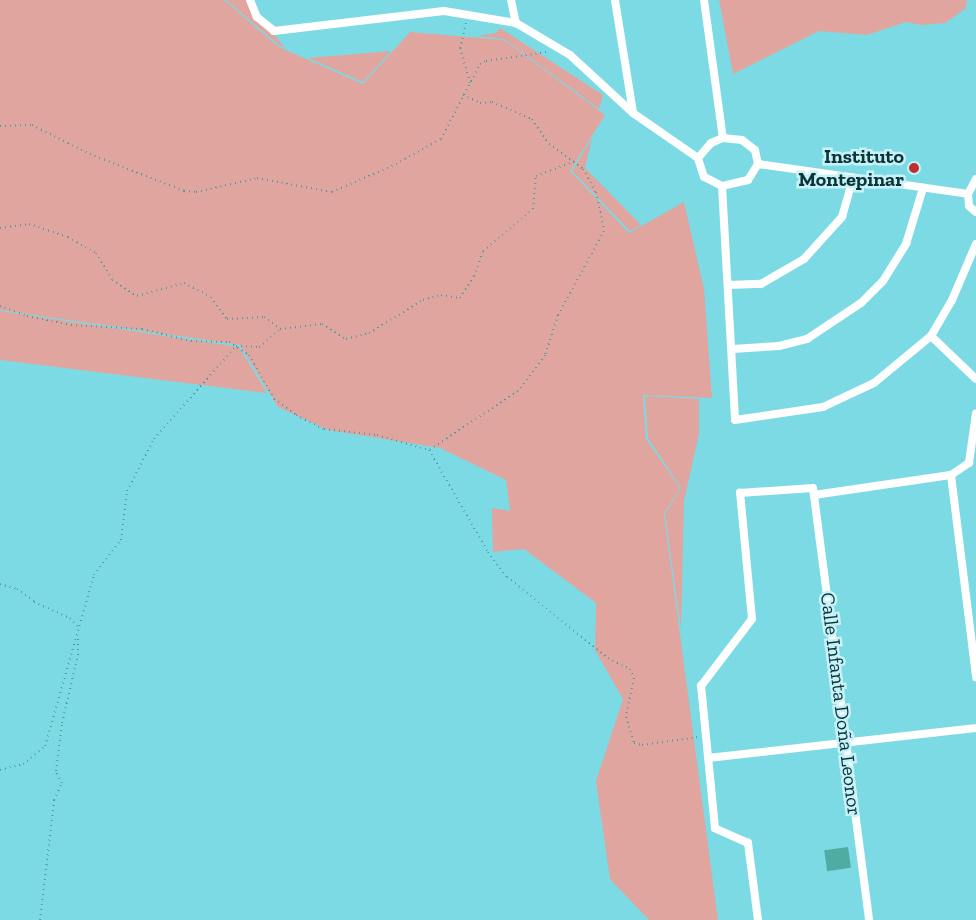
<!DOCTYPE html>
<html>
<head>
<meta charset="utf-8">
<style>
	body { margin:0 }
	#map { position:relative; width:976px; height:920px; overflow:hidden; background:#7cdae5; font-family:"Zilla Slab",serif }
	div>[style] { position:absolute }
	.green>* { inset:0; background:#e1a59f }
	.building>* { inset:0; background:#4faca2; transform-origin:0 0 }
	.path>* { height:2px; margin-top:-1px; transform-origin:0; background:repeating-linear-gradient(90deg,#509aa2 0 1px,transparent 0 5px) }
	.minor>* { height:8px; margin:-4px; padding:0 4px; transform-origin:4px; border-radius:4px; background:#fff }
	.dots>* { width:14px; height:14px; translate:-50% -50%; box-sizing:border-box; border:2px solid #c7f2f8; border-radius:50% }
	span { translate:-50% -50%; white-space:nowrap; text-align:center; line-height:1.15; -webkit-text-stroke:5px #c7f2f8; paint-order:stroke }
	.poi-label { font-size:20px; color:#0c353a; font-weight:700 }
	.right { translate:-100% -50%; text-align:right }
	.street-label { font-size:20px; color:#0c353a }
</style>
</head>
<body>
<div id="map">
	<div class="green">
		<div style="clip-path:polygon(0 0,224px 0,279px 47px,363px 84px,410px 32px,504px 40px,605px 115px,570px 171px,629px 233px,684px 202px,704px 289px,712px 398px,643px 395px,646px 439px,680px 488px,664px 514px,718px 920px,649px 920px,610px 879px,596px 781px,623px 699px,595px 650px,596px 603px,524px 549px,493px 552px,492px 508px,510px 511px,506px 480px,440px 448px,328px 430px,278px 407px,240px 345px,0 310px)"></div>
		<div style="clip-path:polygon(226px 0,246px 0,285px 48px,280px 46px)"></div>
		<div style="clip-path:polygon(719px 0,967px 0,966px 8px,945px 23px,921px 25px,906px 22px,867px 35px,819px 31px,733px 74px)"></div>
		<div style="clip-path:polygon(500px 28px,603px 95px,599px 109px,504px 39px,477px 36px,496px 33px)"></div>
		<div style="clip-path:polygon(391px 51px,363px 82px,308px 58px)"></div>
		<div style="clip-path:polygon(592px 138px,585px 168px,641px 225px,630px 231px,572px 171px)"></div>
		<div style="clip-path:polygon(0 311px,239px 347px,267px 393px,0 360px)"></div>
		<div style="clip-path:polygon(645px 396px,699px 399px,699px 434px,684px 501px,681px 629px,665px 514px,681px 488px,648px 438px)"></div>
	</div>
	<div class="building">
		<div style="left:848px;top:847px;width:21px;height:24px;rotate:82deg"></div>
	</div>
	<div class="path">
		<div style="left:466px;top:23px;width:26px;rotate:103deg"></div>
		<div style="left:460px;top:48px;width:37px;rotate:74deg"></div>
		<div style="left:463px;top:95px;width:19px;rotate:25deg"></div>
		<div style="left:480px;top:103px;width:12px;rotate:-5deg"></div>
		<div style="left:492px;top:102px;width:43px;rotate:23deg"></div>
		<div style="left:532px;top:119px;width:30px;rotate:56deg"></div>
		<div style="left:549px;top:144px;width:42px;rotate:36.3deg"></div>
		<div style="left:583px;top:169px;width:26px;rotate:61deg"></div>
		<div style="left:596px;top:192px;width:40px;rotate:78deg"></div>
		<div style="left:604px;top:231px;width:96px;rotate:118.7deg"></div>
		<div style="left:558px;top:315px;width:42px;rotate:108deg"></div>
		<div style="left:545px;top:355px;width:45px;rotate:126.9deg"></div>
		<div style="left:518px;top:391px;width:107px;rotate:146.5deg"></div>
		<div style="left:429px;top:450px;width:118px;rotate:60deg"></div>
		<div style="left:488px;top:552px;width:31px;rotate:53deg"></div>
		<div style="left:507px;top:577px;width:129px;rotate:38.7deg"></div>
		<div style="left:608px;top:658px;width:25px;rotate:27deg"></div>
		<div style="left:630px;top:669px;width:10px;rotate:66deg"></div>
		<div style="left:634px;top:678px;width:40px;rotate:102deg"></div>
		<div style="left:626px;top:717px;width:27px;rotate:73deg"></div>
		<div style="left:634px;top:743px;width:8px;rotate:14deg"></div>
		<div style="left:642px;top:745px;width:57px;rotate:-8.1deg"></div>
		<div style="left:0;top:126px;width:32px;rotate:-2deg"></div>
		<div style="left:32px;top:125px;width:65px;rotate:26.6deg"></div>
		<div style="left:90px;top:154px;width:101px;rotate:21.5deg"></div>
		<div style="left:184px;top:191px;width:12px;rotate:5deg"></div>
		<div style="left:196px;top:192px;width:63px;rotate:-12.9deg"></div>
		<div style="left:257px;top:178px;width:76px;rotate:10.6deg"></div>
		<div style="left:332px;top:192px;width:70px;rotate:-23.6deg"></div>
		<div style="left:396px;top:164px;width:51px;rotate:-29.1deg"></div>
		<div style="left:441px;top:139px;width:85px;rotate:-62.5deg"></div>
		<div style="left:480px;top:64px;width:7px;rotate:-27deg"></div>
		<div style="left:486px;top:61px;width:62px;rotate:-8.4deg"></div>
		<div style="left:0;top:228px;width:29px;rotate:-8deg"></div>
		<div style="left:29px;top:224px;width:41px;rotate:18.4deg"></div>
		<div style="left:68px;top:237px;width:32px;rotate:30deg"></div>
		<div style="left:96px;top:253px;width:31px;rotate:59deg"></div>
		<div style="left:112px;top:280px;width:30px;rotate:33deg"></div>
		<div style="left:137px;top:296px;width:49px;rotate:-15.5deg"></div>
		<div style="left:184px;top:283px;width:30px;rotate:27deg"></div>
		<div style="left:211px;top:297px;width:27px;rotate:54deg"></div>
		<div style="left:227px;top:319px;width:37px;rotate:-3deg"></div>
		<div style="left:264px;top:317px;width:20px;rotate:37deg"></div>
		<div style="left:280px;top:329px;width:42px;rotate:-6.8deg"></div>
		<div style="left:322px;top:324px;width:28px;rotate:32deg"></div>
		<div style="left:346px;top:339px;width:24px;rotate:-15deg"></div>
		<div style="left:369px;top:333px;width:63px;rotate:-31.4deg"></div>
		<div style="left:423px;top:300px;width:19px;rotate:-16deg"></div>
		<div style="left:441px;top:295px;width:19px;rotate:9deg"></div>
		<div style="left:460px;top:298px;width:26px;rotate:-58deg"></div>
		<div style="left:474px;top:276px;width:27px;rotate:-70deg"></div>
		<div style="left:483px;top:251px;width:65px;rotate:-40deg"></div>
		<div style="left:533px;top:209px;width:33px;rotate:-85deg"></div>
		<div style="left:536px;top:176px;width:42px;rotate:-21deg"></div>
		<div style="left:0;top:306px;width:29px;rotate:20deg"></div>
		<div style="left:27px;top:316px;width:45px;rotate:11.6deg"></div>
		<div style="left:71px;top:325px;width:71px;rotate:3.2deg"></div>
		<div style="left:142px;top:329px;width:50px;rotate:13.8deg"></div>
		<div style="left:191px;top:341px;width:38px;rotate:2deg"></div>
		<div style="left:229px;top:342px;width:24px;rotate:33deg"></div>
		<div style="left:249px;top:355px;width:51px;rotate:60.4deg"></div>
		<div style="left:274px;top:399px;width:27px;rotate:36deg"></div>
		<div style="left:296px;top:415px;width:31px;rotate:27deg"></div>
		<div style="left:324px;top:429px;width:53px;rotate:6.5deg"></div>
		<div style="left:377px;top:435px;width:54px;rotate:16.1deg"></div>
		<div style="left:0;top:584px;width:18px;rotate:16deg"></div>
		<div style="left:17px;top:589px;width:21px;rotate:37deg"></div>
		<div style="left:34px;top:602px;width:39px;rotate:24deg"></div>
		<div style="left:70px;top:618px;width:13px;rotate:48deg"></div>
		<div style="left:0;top:770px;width:24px;rotate:-15deg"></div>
		<div style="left:23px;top:764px;width:28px;rotate:-39deg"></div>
		<div style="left:45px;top:746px;width:178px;rotate:-74deg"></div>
		<div style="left:94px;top:575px;width:44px;rotate:-52.4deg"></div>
		<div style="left:121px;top:540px;width:49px;rotate:-83deg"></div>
		<div style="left:127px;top:491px;width:59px;rotate:-62.6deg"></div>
		<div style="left:154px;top:439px;width:124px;rotate:-48.6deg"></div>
		<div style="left:236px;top:346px;width:23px;rotate:2deg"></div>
		<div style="left:259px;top:347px;width:28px;rotate:-41deg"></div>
		<div style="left:40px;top:920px;width:121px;rotate:-83.3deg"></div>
		<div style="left:54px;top:800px;width:19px;rotate:-65deg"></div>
		<div style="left:62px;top:783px;width:13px;rotate:-117deg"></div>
		<div style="left:56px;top:771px;width:48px;rotate:-82.9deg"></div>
		<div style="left:62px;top:723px;width:70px;rotate:-76.8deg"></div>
		<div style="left:78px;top:655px;width:20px;rotate:-90deg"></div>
	</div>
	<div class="minor">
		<div style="left:250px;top:0;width:18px;rotate:68deg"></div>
		<div style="left:257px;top:17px;width:22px;rotate:39deg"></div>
		<div style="left:274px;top:31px;width:171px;rotate:-6.7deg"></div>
		<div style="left:444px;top:11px;width:73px;rotate:9.5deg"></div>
		<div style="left:516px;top:23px;width:63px;rotate:30.7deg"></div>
		<div style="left:570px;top:55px;width:86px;rotate:42.6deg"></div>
		<div style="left:633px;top:113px;width:79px;rotate:34.7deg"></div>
		<div style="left:511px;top:0;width:24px;rotate:78deg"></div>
		<div style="left:615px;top:0;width:114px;rotate:80.9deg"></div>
		<div style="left:704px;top:0;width:139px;rotate:82.2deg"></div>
		<div style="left:723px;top:138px;width:19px;rotate:6deg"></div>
		<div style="left:742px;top:140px;width:16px;rotate:38deg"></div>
		<div style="left:755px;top:150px;width:14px;rotate:78deg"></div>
		<div style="left:758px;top:164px;width:19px;rotate:122deg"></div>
		<div style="left:748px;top:180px;width:27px;rotate:167deg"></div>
		<div style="left:722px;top:186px;width:20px;rotate:-153deg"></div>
		<div style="left:704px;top:177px;width:20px;rotate:-108deg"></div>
		<div style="left:698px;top:158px;width:20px;rotate:-49deg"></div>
		<div style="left:711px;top:143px;width:13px;rotate:-23deg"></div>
		<div style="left:758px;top:164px;width:212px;rotate:8.1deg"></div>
		<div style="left:976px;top:179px;width:17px;rotate:118deg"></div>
		<div style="left:968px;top:194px;width:12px;rotate:85deg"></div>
		<div style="left:969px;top:206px;width:9px;rotate:41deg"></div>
		<div style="left:722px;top:186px;width:234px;rotate:86.8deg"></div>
		<div style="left:735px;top:420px;width:89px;rotate:-8.4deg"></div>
		<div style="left:823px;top:407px;width:56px;rotate:-25.2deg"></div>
		<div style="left:874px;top:383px;width:74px;rotate:-39.5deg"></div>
		<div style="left:931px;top:336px;width:42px;rotate:-59.7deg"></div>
		<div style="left:952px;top:300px;width:61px;rotate:-66.8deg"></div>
		<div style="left:728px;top:285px;width:33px;rotate:-2deg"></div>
		<div style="left:761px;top:284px;width:50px;rotate:-30.2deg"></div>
		<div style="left:804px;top:259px;width:57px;rotate:-47.9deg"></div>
		<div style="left:842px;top:217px;width:41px;rotate:-74.2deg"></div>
		<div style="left:931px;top:336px;width:62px;rotate:43.7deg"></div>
		<div style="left:732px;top:349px;width:47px;rotate:-3.7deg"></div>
		<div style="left:779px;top:346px;width:29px;rotate:-14deg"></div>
		<div style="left:807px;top:339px;width:65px;rotate:-33.7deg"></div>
		<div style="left:861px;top:303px;width:31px;rotate:-45deg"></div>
		<div style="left:883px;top:281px;width:44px;rotate:-58.1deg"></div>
		<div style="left:906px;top:244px;width:59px;rotate:-73.1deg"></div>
		<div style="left:951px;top:475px;width:204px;rotate:82.9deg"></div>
		<div style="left:814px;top:495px;width:138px;rotate:-8.3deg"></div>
		<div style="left:951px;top:475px;width:22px;rotate:-34deg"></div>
		<div style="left:969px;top:463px;width:50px;rotate:-82deg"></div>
		<div style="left:708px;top:758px;width:270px;rotate:-6.4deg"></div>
		<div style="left:758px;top:920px;width:78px;rotate:-97.4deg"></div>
		<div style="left:748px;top:843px;width:36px;rotate:-156deg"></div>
		<div style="left:715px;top:828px;width:143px;rotate:-95.6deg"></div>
		<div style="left:701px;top:686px;width:84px;rotate:-52.7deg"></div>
		<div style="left:752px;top:619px;width:127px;rotate:-95.4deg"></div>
		<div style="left:740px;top:493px;width:73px;rotate:-3.9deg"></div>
		<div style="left:813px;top:488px;width:436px;rotate:82.6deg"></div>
	</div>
	<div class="dots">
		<div style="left:914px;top:168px;background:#be2f30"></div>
	</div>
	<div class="poi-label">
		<span class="right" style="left:904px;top:168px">Instituto<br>Montepinar</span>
	</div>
	<div class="street-label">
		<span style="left:841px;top:704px;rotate:83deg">Calle Infanta Doña Leonor</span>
	</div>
</div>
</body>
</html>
